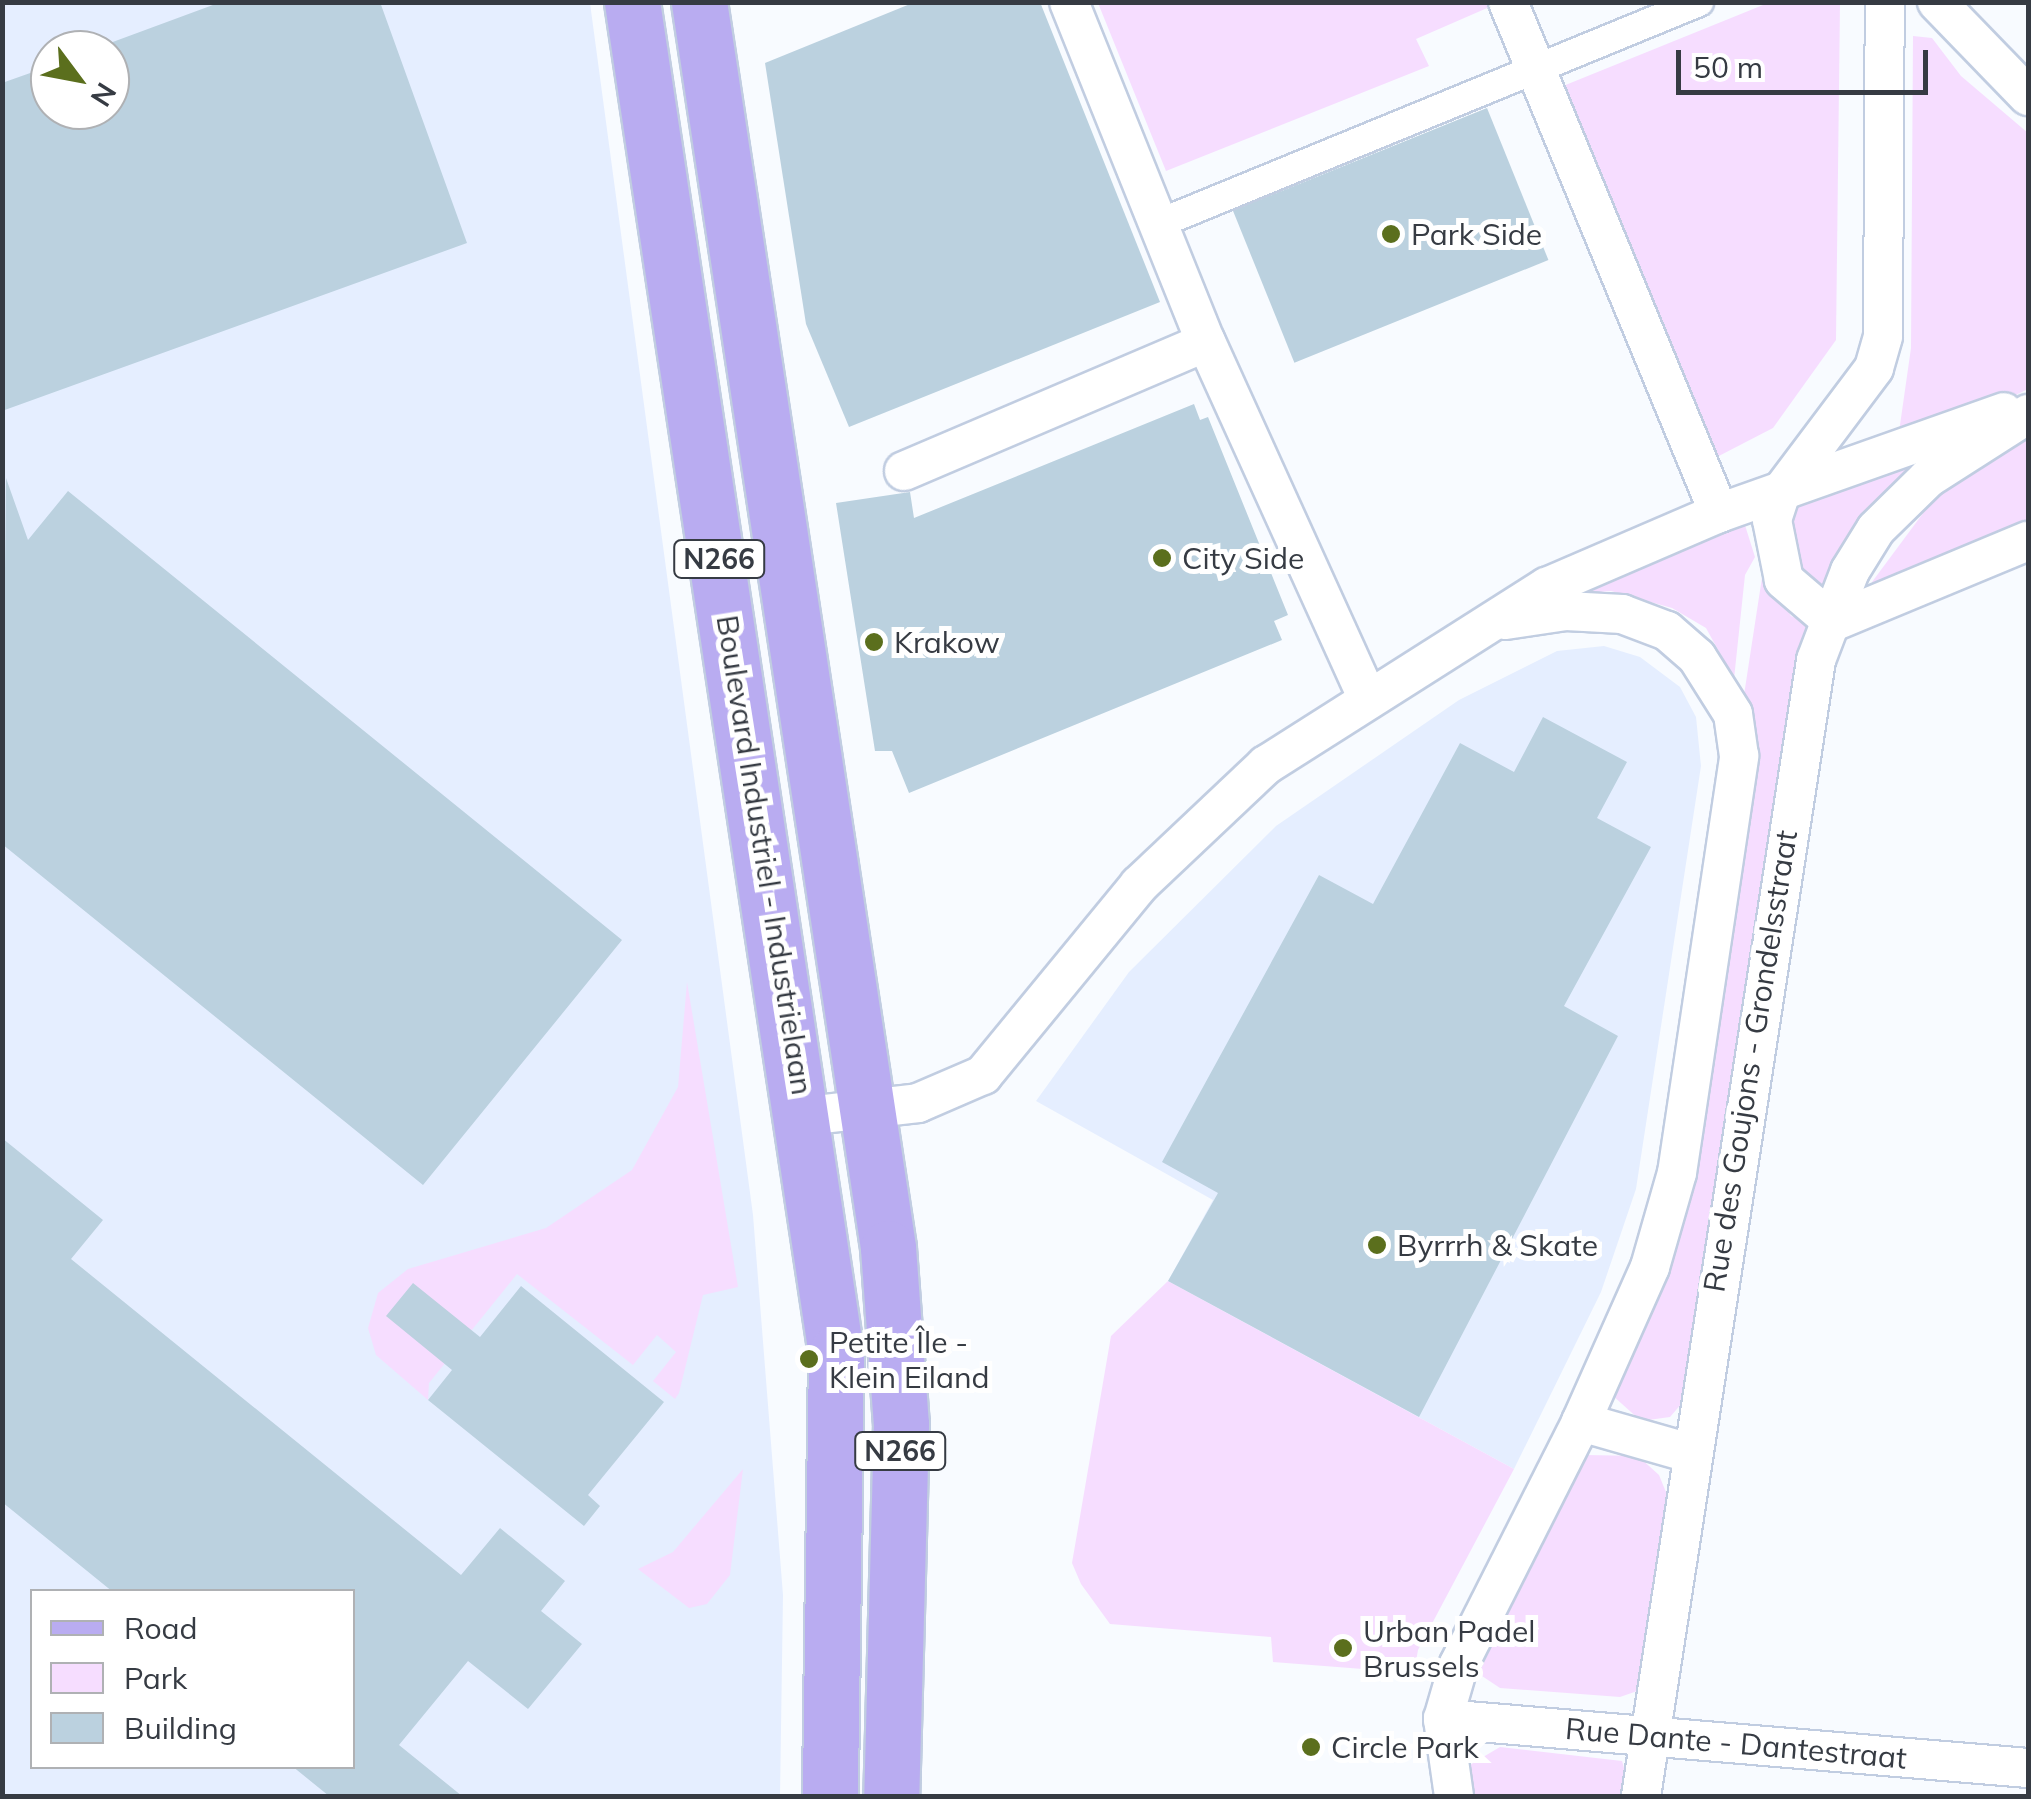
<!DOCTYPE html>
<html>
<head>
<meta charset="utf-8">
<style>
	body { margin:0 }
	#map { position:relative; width:2031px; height:1799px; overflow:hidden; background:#f8fbff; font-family:Mulish,sans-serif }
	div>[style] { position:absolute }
	.built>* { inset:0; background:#e5eeff }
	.green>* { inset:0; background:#f6ddff }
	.building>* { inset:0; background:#bbd1df; transform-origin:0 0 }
	.roads { filter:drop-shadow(2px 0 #c1cde1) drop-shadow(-2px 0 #c1cde1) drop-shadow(0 2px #c1cde1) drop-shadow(0 -2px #c1cde1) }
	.pedestrian>* { height:28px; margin:-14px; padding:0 14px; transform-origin:14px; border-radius:14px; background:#fff }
	.minor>* { height:38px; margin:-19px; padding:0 19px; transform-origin:19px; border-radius:19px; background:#fff }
	.primary>* { height:55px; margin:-27.5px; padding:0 27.5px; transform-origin:27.5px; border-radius:27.5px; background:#b9acf1 }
	.dots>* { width:28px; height:28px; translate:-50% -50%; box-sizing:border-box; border:5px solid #fff; border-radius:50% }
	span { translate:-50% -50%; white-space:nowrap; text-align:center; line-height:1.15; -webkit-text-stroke:10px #fff; paint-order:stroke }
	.shield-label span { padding:2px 8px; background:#fff; border:2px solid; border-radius:8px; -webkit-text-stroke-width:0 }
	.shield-label { font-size:28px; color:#363b43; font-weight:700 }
	.poi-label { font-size:30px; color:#363b43 }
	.left { translate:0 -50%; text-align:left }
	.street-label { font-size:30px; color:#363b43 }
	.frame { position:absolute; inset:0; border:5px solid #363b43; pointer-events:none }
	.legend { position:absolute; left:30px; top:1589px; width:325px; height:180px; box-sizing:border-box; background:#fff; border:2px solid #afb1b4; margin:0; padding:12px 18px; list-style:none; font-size:30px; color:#363b43 }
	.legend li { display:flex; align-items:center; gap:20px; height:50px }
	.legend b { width:50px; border:2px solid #afb1b4 }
	.north { position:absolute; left:30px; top:30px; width:100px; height:100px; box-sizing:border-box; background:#fff; border:2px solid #afb1b4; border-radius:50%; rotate:122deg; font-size:28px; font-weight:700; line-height:40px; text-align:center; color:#363b43 }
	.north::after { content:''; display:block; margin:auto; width:35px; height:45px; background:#5b6f1d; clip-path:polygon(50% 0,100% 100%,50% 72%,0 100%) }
	.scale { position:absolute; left:1676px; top:50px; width:252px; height:45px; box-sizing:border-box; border:5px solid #363b43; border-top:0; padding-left:12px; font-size:30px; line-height:35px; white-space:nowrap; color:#363b43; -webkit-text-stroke:8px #fff; paint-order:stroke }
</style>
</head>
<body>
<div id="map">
	<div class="built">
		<div style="clip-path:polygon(evenodd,3px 3px,590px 3px,753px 1215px,783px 1595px,780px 1796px,3px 1796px,3px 3px,50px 50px,110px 50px,110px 110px,50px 110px,50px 50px,3px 3px,32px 1592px,352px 1592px,352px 1766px,32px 1766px,32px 1592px)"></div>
		<div style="clip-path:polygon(1604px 646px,1640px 657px,1680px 687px,1696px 717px,1701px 766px,1636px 1189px,1601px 1292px,1514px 1469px,1168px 1281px,1213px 1200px,1036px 1101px,1129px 972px,1276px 826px,1459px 700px,1557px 651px)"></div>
	</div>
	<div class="green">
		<div style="clip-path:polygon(1501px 2px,1416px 39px,1429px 66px,1166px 171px,1098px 3px)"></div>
		<div style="clip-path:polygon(1768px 3px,1840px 3px,1836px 340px,1773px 428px,1713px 459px,1563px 86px)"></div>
		<div style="clip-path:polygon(1913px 36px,1932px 38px,1961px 76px,2028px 133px,2028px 389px,1973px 416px,1899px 432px,1911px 348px)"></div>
		<div style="clip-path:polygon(2028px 431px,2028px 531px,1883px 585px,1872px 582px,1944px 485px)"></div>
		<div style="clip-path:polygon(1918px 461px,1868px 508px,1824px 589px,1793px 567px,1791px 524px,1799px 503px)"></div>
		<div style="clip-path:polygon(1744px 522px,1755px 557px,1745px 575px,1734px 679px,1706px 628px,1672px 608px,1611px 591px,1569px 595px)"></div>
		<div style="clip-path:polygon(1763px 571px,1791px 616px,1810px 624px,1792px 693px,1689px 1395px,1670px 1417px,1641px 1421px,1612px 1395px,1754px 741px,1744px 695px)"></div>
		<div style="clip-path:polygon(687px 982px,738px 1287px,703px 1295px,679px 1393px,675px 1399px,653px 1381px,676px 1352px,657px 1335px,633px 1365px,517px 1274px,429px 1383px,428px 1400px,376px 1355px,368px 1328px,378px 1293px,408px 1269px,546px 1228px,632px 1170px,678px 1087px)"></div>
		<div style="clip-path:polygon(1168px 1281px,1514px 1469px,1418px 1650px,1414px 1673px,1273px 1662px,1271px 1637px,1110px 1624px,1081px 1584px,1072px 1563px,1111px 1336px)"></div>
		<div style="clip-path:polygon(1587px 1455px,1638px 1456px,1659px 1475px,1672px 1507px,1643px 1689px,1620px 1697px,1500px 1688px,1479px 1674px,1482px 1650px,1555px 1489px)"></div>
		<div style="clip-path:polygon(743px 1469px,730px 1575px,707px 1604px,689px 1608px,638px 1569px,673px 1552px)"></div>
		<div style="clip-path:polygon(1500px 1747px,1622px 1761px,1632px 1796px,1469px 1796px,1468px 1766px)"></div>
	</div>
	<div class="building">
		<div style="clip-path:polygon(221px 2px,380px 2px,467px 243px,2px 411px,2px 83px,50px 66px,50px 110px,110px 110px,110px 43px)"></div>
		<div style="clip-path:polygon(915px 2px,1040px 2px,1160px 302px,849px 427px,806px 324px,765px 63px)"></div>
		<div style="left:1487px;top:108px;width:164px;height:274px;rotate:68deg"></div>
		<div style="clip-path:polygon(1194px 404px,1200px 420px,1208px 417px,1288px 615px,1274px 621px,1282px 640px,909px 793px,892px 751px,875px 751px,836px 503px,910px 492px,914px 518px)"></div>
		<div style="clip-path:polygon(6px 478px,28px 540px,68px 491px,622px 940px,423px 1185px,2px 844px)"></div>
		<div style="clip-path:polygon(1543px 717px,1627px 762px,1597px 818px,1651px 847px,1564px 1006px,1618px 1036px,1419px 1417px,1168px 1281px,1218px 1193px,1162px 1162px,1319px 875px,1373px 904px,1460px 743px,1514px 772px)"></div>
		<div style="clip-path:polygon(2px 1138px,103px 1220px,71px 1259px,461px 1575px,500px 1528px,565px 1581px,541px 1611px,582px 1644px,528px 1709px,468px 1661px,399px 1745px,462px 1796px,329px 1796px,292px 1766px,352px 1766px,352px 1592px,113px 1592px,2px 1502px)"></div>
		<div style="clip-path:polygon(413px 1283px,480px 1337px,521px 1286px,664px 1402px,588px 1495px,600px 1506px,584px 1526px,428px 1400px,452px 1370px,386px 1316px)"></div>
	</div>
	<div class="roads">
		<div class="pedestrian">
			<div style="left:1158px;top:224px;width:585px;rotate:-22.31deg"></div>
		</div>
		<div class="minor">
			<div style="left:1069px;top:2px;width:367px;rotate:68.1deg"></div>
			<div style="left:1206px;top:342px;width:388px;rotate:65.6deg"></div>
			<div style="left:1508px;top:2px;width:553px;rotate:67.56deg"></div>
			<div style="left:1937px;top:2px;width:131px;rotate:45.9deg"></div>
			<div style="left:904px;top:471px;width:328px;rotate:-23.1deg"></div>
			<div style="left:1833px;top:622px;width:65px;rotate:-139.4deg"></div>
			<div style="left:1784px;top:580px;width:61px;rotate:-101.3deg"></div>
			<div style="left:1772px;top:520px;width:29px;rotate:-72deg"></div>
			<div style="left:1781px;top:492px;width:155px;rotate:-53.1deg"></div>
			<div style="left:1874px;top:368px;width:33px;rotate:-74deg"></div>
			<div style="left:1883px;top:336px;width:334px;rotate:-89.7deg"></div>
			<div style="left:1833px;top:622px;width:211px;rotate:-22.6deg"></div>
			<div style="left:806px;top:1116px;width:113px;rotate:-6.6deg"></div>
			<div style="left:918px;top:1103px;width:71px;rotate:-23.3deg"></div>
			<div style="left:983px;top:1075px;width:246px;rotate:-50.6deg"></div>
			<div style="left:1139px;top:885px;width:175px;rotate:-43.4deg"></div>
			<div style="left:1266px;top:765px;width:333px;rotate:-32.4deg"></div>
			<div style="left:1547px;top:587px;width:187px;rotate:-23.3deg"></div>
			<div style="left:1719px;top:513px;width:302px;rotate:-19.5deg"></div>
			<div style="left:1581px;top:1422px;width:113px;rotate:15.9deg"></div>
			<div style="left:1443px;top:1719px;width:587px;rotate:4.79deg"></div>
			<div style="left:1454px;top:1796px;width:78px;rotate:-98.1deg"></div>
			<div style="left:1443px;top:1719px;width:57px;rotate:-73.8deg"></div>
			<div style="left:1459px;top:1664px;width:271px;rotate:-63.2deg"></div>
			<div style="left:1581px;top:1422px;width:170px;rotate:-66deg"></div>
			<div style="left:1650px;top:1267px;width:98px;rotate:-74deg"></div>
			<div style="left:1677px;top:1173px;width:422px;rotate:-81.5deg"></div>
			<div style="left:1739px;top:756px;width:42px;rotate:-98.1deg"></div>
			<div style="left:1733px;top:714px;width:67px;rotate:-122.3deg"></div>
			<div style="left:1697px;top:657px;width:40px;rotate:-139deg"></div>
			<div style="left:1667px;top:631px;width:48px;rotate:-159.3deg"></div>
			<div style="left:1622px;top:614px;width:56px;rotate:-176.9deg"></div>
			<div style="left:1566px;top:611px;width:61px;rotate:171.5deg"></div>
			<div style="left:1641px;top:1796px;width:1149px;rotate:-81.24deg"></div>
			<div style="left:1816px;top:660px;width:95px;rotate:-69.1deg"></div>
			<div style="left:1850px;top:571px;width:49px;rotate:-58.2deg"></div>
			<div style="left:1876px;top:529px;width:73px;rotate:-44.4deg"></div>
			<div style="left:1928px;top:478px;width:119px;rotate:-32.6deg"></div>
		</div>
		<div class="primary">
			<div style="left:632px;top:2px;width:1367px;rotate:81.42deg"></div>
			<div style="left:836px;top:1354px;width:442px;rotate:90.8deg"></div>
			<div style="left:699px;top:2px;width:1260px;rotate:81.37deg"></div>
			<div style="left:888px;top:1248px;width:176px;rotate:85.8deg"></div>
			<div style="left:901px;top:1424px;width:372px;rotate:91.5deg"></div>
		</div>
	</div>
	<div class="dots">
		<div style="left:1391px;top:234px;background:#5b6f1d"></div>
		<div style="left:1162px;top:558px;background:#5b6f1d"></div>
		<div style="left:874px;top:642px;background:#5b6f1d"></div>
		<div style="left:1377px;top:1245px;background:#5b6f1d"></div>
		<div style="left:809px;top:1359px;background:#5b6f1d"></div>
		<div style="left:1343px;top:1648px;background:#5b6f1d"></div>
		<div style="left:1311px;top:1747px;background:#5b6f1d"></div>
	</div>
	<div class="shield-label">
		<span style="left:719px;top:559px">N266</span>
		<span style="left:900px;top:1451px">N266</span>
	</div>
	<div class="poi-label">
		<span class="left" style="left:1411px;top:234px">Park Side</span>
		<span class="left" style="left:1182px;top:558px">City Side</span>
		<span class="left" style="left:894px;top:642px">Krakow</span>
		<span class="left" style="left:1397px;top:1245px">Byrrrh &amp; Skate</span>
		<span class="left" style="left:829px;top:1359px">Petite Île -<br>Klein Eiland</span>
		<span class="left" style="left:1363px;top:1648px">Urban Padel<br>Brussels</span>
		<span class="left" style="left:1331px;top:1747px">Circle Park</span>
	</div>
	<div class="street-label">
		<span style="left:765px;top:855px;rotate:81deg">Boulevard Industriel - Industrielaan</span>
		<span style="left:1750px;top:1061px;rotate:-81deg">Rue des Goujons - Grondelsstraat</span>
		<span style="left:1736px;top:1743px;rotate:5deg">Rue Dante - Dantestraat</span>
	</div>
	<div class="frame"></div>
	<ul class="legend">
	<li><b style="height:12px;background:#b9acf1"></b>Road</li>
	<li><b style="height:28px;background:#f6ddff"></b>Park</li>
	<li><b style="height:28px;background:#bbd1df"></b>Building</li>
	</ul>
	<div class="north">N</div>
	<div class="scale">50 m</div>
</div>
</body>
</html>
